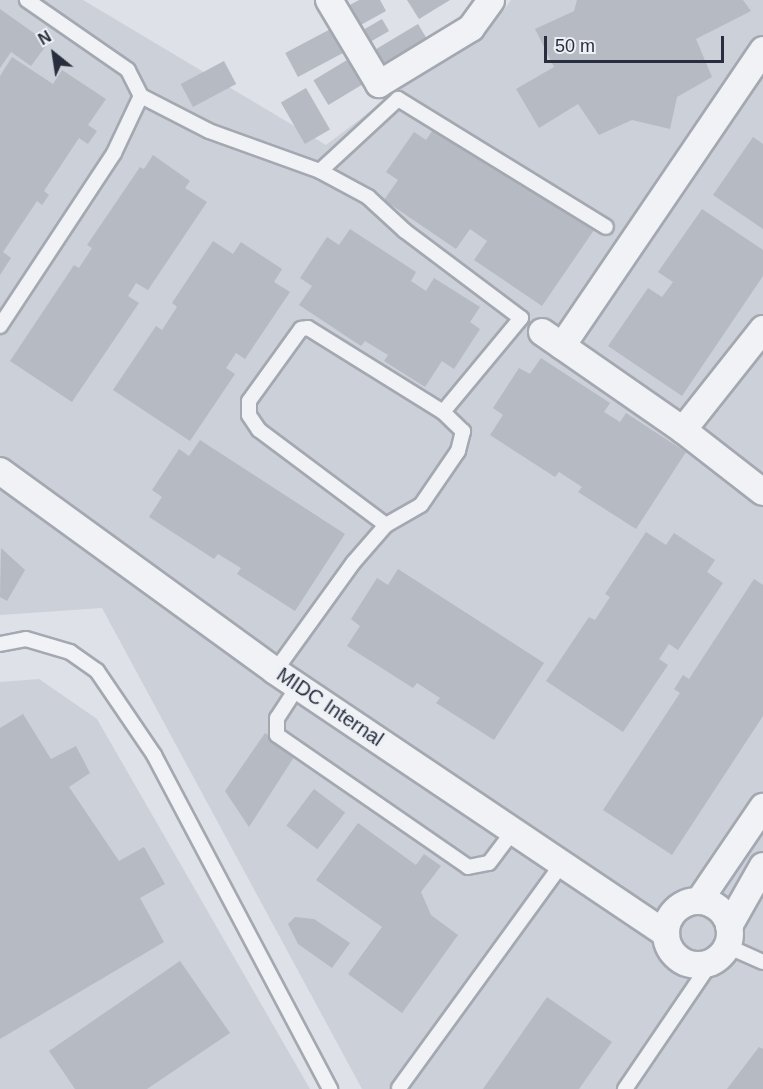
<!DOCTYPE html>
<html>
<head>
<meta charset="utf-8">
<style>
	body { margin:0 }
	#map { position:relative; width:763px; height:1089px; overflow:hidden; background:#dee1e7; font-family:Helvetica,sans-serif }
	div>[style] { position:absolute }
	.built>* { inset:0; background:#ccd0d9 }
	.building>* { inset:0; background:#b5bac3; transform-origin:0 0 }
	.roads { filter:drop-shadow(2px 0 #a4a8b1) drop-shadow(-2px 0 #a4a8b1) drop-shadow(0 2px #a4a8b1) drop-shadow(0 -2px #a4a8b1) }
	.lane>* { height:14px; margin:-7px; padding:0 7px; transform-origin:7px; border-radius:7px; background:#f0f2f5 }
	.street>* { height:26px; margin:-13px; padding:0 13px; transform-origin:13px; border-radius:13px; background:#f0f2f5 }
	.street>.ring { margin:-13px; padding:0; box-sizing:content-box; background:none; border:26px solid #f0f2f5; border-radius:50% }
	span { translate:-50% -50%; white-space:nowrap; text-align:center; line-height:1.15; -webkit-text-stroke:6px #edf0f5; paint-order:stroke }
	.street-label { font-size:20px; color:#282e3d }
	.north { position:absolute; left:24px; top:24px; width:60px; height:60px; -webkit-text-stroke:4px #edf0f5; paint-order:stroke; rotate:330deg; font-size:16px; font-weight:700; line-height:24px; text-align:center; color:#282e3d }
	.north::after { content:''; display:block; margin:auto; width:21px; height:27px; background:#282e3d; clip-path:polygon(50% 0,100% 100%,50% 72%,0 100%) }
	.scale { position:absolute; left:544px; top:36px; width:180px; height:27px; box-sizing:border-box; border:3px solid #282e3d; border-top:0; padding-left:8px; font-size:18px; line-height:21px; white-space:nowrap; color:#282e3d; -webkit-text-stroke:4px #edf0f5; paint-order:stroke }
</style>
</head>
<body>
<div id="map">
	<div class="built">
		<div style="clip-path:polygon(0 0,83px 0,326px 145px,504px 10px,511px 0,763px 0,763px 1089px,362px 1089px,102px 608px,0 615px)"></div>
		<div style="clip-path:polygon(39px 679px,97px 719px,310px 1089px,0 1089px,0 682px)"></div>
	</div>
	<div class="building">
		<div style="clip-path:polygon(359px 0,380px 0,386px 11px,348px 32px,337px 12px)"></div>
		<div style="clip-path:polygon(407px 0,450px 0,419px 19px)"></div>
		<div style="clip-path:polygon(577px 0,743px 0,751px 11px,696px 39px,712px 77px,677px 97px,670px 129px,632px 120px,599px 135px,578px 104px,539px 128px,516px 89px,554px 67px,535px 29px,574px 11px)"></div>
		<div style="clip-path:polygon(0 9px,48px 43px,31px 66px,11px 52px,0 68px)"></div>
		<div style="left:382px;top:19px;width:14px;height:32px;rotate:60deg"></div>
		<div style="left:340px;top:24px;width:27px;height:62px;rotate:62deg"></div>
		<div style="left:418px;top:24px;width:21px;height:53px;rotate:59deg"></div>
		<div style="clip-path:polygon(12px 57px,53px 84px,62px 70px,106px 99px,88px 125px,97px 131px,88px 144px,79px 138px,44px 191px,49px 195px,42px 205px,37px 201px,3px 252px,11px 258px,0 275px,0 76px)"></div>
		<div style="left:352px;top:57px;width:29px;height:45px;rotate:59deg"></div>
		<div style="left:224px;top:61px;width:26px;height:49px;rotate:62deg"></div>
		<div style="left:306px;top:88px;width:48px;height:29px;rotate:60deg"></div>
		<div style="clip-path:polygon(437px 124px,594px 230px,542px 306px,474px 260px,487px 241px,470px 229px,456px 249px,384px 200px,398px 180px,386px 172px,414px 132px,426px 140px)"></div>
		<div style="clip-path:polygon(753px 137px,763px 144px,763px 229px,713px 195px)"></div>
		<div style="clip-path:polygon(153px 155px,190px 181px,185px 188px,207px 202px,148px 290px,136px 283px,128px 296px,139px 303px,72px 402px,10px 361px,74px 265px,79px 268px,92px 248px,87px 245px,140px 167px,144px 169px)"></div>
		<div style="clip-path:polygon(702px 209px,763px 250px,763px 276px,682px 396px,608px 346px,648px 288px,662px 297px,673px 282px,658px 272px)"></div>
		<div style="clip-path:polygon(350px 229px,416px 272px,411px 281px,426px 291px,434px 278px,480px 307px,470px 322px,480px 329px,454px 369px,442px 361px,425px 387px,384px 361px,388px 355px,365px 341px,361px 346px,299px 305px,312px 286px,300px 278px,327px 237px,339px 245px)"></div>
		<div style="clip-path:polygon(213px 241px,233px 254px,241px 242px,282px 269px,274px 282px,290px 292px,245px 359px,236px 353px,226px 368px,235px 374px,190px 441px,113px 390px,156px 326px,162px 330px,177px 307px,172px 303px)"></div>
		<div style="clip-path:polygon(541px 358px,610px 403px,604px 412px,620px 422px,626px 413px,686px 452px,636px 529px,578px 492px,582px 487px,559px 472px,555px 477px,490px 435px,503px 415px,493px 408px,519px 368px,530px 374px)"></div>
		<div style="clip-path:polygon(200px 440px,345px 534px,295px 611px,237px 574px,241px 568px,218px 554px,214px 559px,149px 517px,162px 497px,152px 490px,179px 449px,189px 456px)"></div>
		<div style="clip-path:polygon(646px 532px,666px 545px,674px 533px,715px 560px,707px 572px,723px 583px,678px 650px,669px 644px,659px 659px,668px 665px,623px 732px,546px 681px,589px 617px,595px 620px,610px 597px,605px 594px)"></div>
		<div style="clip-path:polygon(1px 548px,25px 570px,7px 601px,0 597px)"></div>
		<div style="clip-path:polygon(398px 569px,544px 663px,494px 740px,436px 703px,440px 698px,417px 683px,413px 688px,347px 646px,360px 626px,351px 619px,377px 578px,388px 585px)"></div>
		<div style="clip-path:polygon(754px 579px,763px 585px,763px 716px,672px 855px,603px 810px,680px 693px,674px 689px,683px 675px,689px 679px)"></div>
		<div style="clip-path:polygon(23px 714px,51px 759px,76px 746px,90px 773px,69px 787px,119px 861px,144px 847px,165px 884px,140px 898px,164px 942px,0 1039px,0 728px)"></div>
		<div style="clip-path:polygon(265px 733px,296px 754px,249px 827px,225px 791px)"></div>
		<div style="left:314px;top:789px;width:39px;height:46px;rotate:37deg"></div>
		<div style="clip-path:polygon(358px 823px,416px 865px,424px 854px,441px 866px,421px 892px,431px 915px,458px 935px,402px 1013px,348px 974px,382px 927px,316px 880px)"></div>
		<div style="clip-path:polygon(295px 917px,314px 919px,350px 943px,332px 968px,298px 944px,288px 924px)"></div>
		<div style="clip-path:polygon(180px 961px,230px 1033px,147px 1089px,75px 1089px,49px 1051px)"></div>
		<div style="clip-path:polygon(547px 997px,612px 1042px,579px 1089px,483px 1089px)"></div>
		<div style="clip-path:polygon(759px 1047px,763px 1049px,763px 1089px,727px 1089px)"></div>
	</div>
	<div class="roads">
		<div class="lane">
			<div style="left:141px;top:96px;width:76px;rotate:27.2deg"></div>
			<div style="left:209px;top:131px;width:118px;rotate:19.8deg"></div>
			<div style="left:320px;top:171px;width:55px;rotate:28.4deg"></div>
			<div style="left:368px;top:197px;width:50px;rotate:42.6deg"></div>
			<div style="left:405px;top:231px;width:145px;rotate:36.9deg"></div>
			<div style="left:521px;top:318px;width:122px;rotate:129.7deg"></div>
			<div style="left:443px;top:412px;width:28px;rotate:44deg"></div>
			<div style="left:463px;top:431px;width:21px;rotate:104deg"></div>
			<div style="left:458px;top:451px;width:65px;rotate:124.4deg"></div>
			<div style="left:421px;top:505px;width:40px;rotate:150.3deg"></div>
			<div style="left:386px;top:525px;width:50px;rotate:131deg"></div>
			<div style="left:353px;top:563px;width:133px;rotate:125.8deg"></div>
			<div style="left:320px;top:171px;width:106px;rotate:-42.7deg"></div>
			<div style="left:398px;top:99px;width:244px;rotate:31.6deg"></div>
			<div style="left:0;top:326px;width:207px;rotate:-56.6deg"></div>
			<div style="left:114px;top:153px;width:63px;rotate:-64.7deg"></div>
			<div style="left:141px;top:96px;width:29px;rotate:-117deg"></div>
			<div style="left:128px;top:70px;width:123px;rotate:-145.3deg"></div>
			<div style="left:386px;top:525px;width:159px;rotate:-143.2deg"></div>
			<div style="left:259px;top:430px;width:18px;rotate:-124deg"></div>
			<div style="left:249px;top:415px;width:14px;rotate:-90deg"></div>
			<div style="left:249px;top:401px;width:89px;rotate:-54.2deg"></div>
			<div style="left:301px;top:329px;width:7px;rotate:-8deg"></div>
			<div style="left:308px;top:328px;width:159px;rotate:31.9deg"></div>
			<div style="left:0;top:644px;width:26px;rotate:-11deg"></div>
			<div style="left:26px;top:639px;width:46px;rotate:16.5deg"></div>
			<div style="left:70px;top:652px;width:33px;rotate:35deg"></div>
			<div style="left:97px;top:671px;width:102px;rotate:55.8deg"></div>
			<div style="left:154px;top:755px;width:378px;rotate:62.2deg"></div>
			<div style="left:298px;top:686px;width:38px;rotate:123deg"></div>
			<div style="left:277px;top:718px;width:17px;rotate:90deg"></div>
			<div style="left:277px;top:735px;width:232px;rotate:34.6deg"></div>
			<div style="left:468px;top:867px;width:21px;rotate:-11deg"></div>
			<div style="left:489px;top:863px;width:39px;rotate:-53deg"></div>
			<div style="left:727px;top:946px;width:39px;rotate:24deg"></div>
			<div style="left:399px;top:1088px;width:276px;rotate:-54deg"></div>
			<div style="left:625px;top:1089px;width:155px;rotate:-55.8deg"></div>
		</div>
		<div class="street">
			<div style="left:329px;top:0;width:98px;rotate:59.2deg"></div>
			<div style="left:379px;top:84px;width:108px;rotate:-31.3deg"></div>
			<div style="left:471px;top:28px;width:34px;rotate:-54deg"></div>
			<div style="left:542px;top:332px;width:172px;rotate:34.8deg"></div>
			<div style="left:683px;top:430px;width:101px;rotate:37.8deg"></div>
			<div style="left:562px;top:346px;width:358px;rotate:-55.8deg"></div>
			<div style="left:683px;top:430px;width:129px;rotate:-51.6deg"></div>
			<div style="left:0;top:471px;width:340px;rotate:36deg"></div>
			<div style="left:275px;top:671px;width:471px;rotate:33.9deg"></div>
			<div style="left:699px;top:901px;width:114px;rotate:-55.8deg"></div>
			<div class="ring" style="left:666px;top:901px;width:38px;height:38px"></div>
			<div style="left:729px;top:926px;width:69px;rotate:-60.5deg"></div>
		</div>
	</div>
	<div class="street-label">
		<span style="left:330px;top:707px;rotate:34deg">MIDC Internal</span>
	</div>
	<div class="north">N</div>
	<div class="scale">50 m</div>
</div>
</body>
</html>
